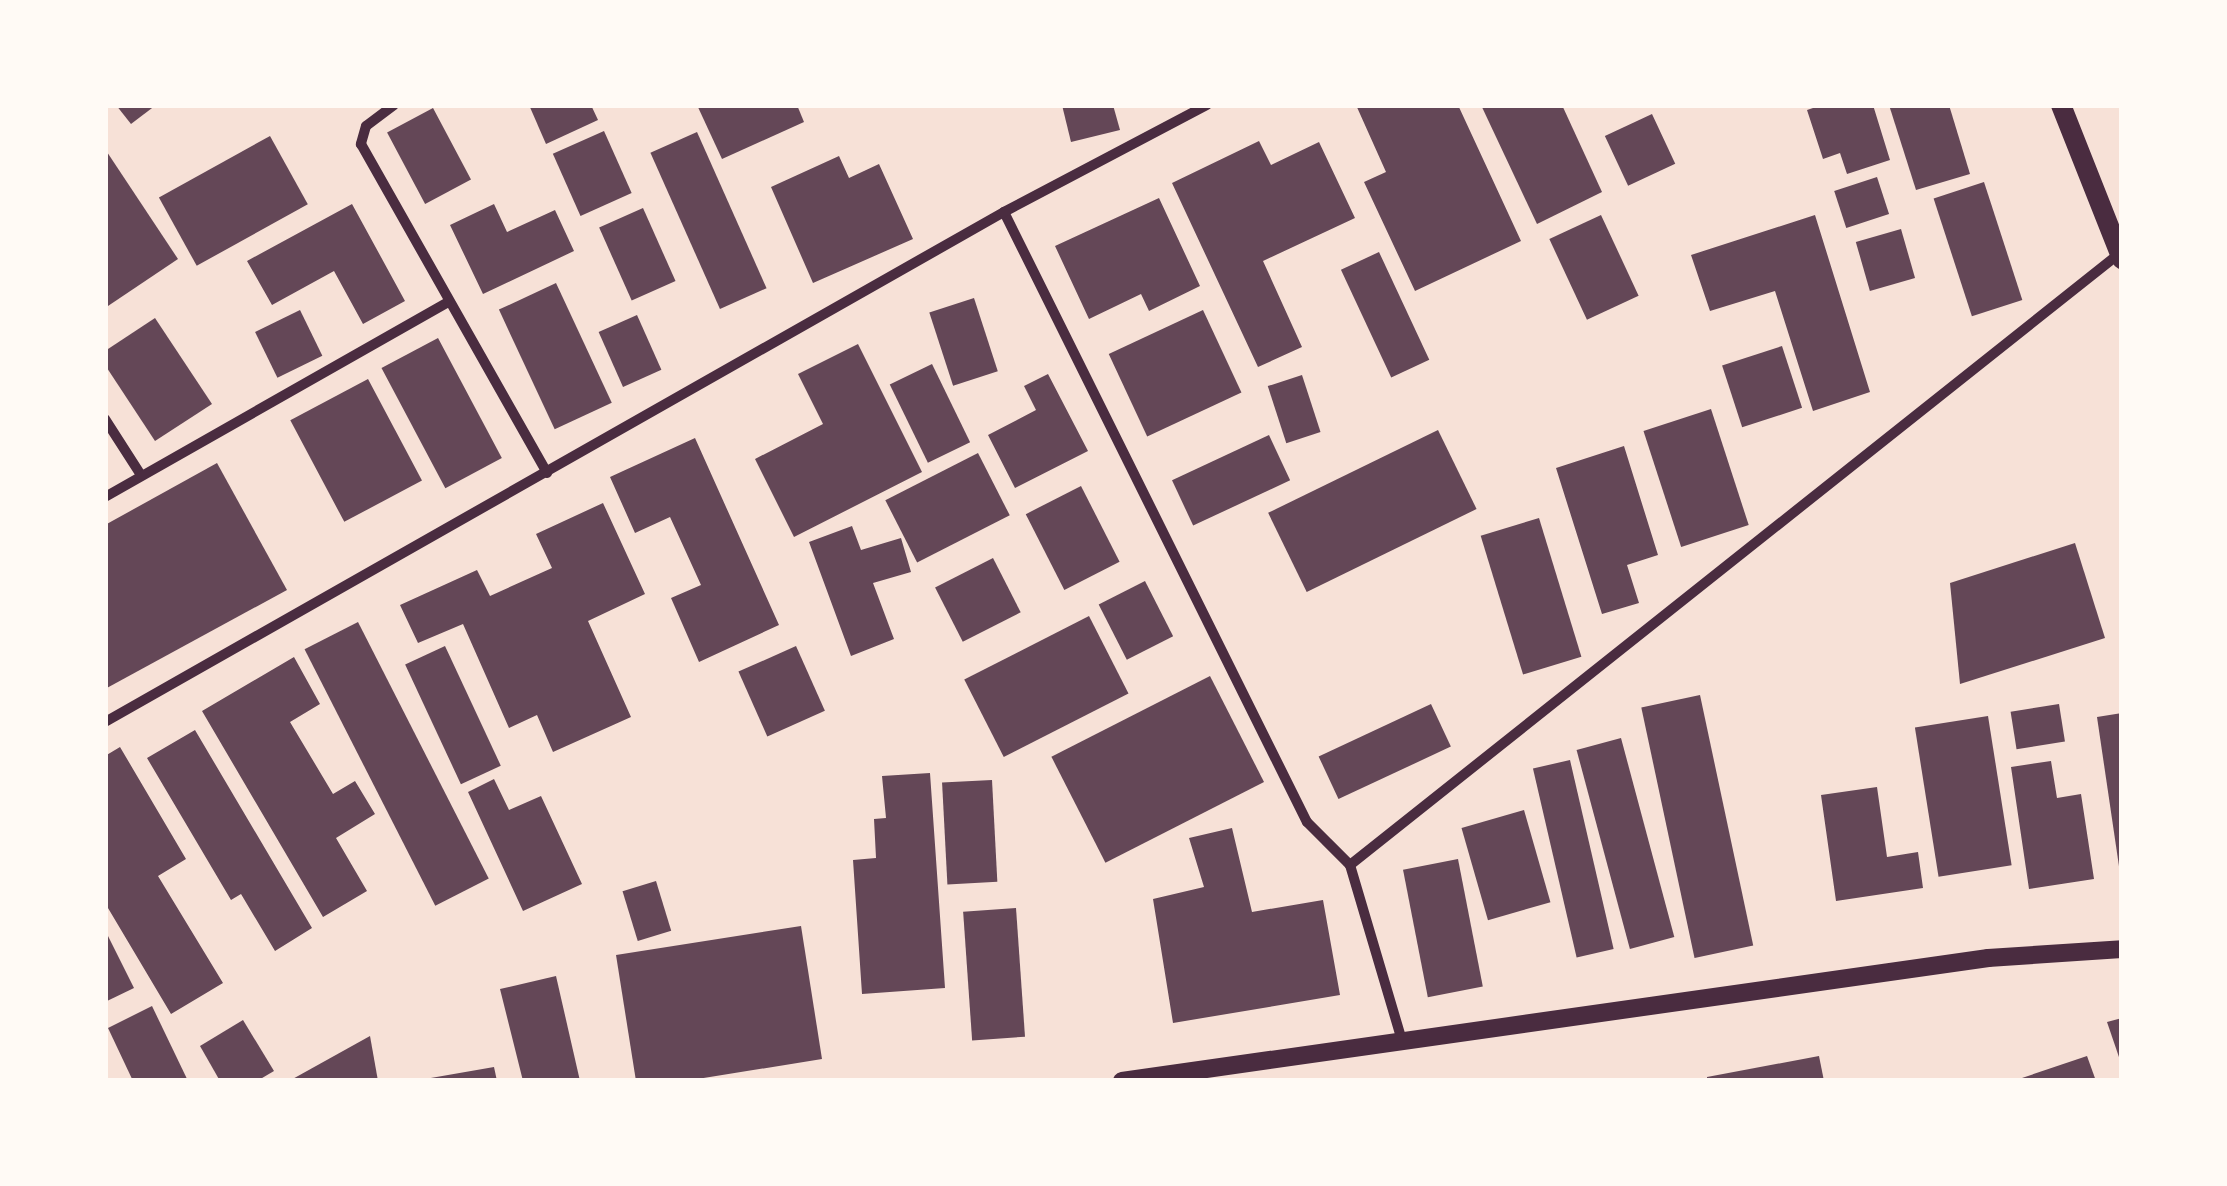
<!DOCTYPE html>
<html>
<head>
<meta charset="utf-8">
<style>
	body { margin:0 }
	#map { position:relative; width:2227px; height:1186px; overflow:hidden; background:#f7e1d7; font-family:Literata,serif }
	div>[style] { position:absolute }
	.building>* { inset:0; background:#644757; transform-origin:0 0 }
	.minor>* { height:10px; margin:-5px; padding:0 5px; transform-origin:5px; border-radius:5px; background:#4a2c40 }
	.tertiary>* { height:18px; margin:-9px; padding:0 9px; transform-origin:9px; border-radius:9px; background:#4a2c40 }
	.secondary>* { height:20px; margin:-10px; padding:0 10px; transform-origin:10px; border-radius:10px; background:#4a2c40 }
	span { translate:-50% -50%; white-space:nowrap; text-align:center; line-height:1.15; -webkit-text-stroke:10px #fffaf5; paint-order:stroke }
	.frame { position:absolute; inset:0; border:108px solid #fffaf5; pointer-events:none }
</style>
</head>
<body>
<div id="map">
	<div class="building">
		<div style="clip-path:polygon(116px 105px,156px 105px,131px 124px)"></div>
		<div style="clip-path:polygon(529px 105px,591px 105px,598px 120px,546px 144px)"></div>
		<div style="clip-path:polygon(697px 105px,797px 105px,804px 122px,722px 159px)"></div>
		<div style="clip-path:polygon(1062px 105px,1113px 105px,1120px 130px,1071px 142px)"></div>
		<div style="clip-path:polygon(1356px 105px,1458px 105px,1521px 241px,1415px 291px,1364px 182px,1386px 172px)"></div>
		<div style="clip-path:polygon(1481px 105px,1562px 105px,1602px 192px,1537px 224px)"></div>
		<div style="clip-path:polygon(1822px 105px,1873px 105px,1890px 160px,1847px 174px,1840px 153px,1823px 159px,1807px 110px)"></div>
		<div style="clip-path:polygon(1889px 105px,1949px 105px,1970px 174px,1916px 190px)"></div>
		<div style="left:433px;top:108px;width:81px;height:52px;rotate:62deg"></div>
		<div style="left:1652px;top:114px;width:55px;height:52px;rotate:65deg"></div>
		<div style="left:604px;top:131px;width:68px;height:56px;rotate:66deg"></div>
		<div style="left:697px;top:132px;width:171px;height:51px;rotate:66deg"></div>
		<div style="left:270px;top:136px;width:78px;height:127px;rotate:61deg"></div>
		<div style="clip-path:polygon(1259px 141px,1271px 165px,1319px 142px,1355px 218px,1263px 261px,1302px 347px,1258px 367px,1172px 183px)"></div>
		<div style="clip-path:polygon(105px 149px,178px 259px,105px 308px)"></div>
		<div style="clip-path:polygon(839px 156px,849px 178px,879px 164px,913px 239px,813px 283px,771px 187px)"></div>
		<div style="left:1877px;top:177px;width:39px;height:45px;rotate:72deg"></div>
		<div style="left:1984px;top:182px;width:124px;height:53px;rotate:72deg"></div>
		<div style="clip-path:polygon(1159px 198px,1200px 286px,1149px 311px,1141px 294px,1089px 319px,1055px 246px)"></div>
		<div style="clip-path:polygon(352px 204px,405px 301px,363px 324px,334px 271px,272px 305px,247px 261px)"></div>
		<div style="clip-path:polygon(494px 204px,507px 232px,555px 210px,574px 251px,483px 294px,450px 225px)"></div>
		<div style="left:643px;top:208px;width:80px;height:48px;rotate:66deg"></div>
		<div style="left:1601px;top:215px;width:89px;height:57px;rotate:65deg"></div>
		<div style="clip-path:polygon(1815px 215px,1870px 392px,1813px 411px,1775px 291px,1710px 311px,1691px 255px)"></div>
		<div style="left:1901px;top:229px;width:51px;height:47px;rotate:74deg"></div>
		<div style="left:1379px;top:252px;width:119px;height:42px;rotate:65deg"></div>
		<div style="left:556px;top:283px;width:132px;height:63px;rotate:65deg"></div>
		<div style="left:974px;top:298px;width:77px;height:47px;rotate:72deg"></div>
		<div style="left:300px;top:310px;width:51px;height:50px;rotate:64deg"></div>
		<div style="left:1203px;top:310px;width:91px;height:104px;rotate:65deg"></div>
		<div style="left:637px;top:315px;width:60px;height:42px;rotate:66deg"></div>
		<div style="clip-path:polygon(155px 318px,212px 404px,155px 441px,105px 365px,105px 351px)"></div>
		<div style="left:438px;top:338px;width:136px;height:64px;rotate:62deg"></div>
		<div style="clip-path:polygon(858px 344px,922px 472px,794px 537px,755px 459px,823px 424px,798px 374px)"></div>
		<div style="left:1782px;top:346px;width:65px;height:63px;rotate:72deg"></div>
		<div style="left:932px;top:364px;width:87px;height:47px;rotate:64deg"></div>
		<div style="clip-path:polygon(1048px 374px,1088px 451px,1015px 488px,988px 435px,1036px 410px,1024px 386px)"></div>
		<div style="left:1302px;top:375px;width:60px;height:36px;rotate:72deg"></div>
		<div style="left:368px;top:379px;width:115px;height:88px;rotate:62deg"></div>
		<div style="left:1711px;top:409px;width:122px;height:71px;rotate:72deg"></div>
		<div style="left:1438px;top:430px;width:88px;height:189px;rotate:64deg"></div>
		<div style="left:1269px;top:435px;width:50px;height:107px;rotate:65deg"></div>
		<div style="clip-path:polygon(695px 438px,779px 625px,699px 662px,671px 598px,701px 585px,670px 517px,635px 533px,610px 477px)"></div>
		<div style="clip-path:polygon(1624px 446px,1658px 555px,1627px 565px,1639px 603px,1602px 614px,1556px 468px)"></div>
		<div style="left:978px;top:453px;width:70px;height:104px;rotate:63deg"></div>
		<div style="clip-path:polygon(217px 463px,287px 590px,105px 689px,105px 525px)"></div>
		<div style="left:1081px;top:486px;width:85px;height:62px;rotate:63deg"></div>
		<div style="clip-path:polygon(603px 503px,645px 594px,588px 621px,631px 717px,553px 752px,537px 715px,509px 728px,463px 624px,418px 643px,400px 605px,477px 570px,490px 596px,552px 568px,536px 534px)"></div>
		<div style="left:1539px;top:518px;width:145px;height:61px;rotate:73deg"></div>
		<div style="clip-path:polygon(852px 526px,861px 550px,901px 538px,911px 572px,873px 583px,894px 639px,851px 656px,809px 542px)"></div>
		<div style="clip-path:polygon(2075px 543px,2105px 638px,1960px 684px,1950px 583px)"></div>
		<div style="left:993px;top:558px;width:61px;height:65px;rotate:63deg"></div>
		<div style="left:1145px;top:581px;width:62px;height:52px;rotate:63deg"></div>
		<div style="left:1089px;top:616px;width:87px;height:140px;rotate:63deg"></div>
		<div style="left:358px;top:622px;width:288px;height:60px;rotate:63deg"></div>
		<div style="left:445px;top:646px;width:132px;height:44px;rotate:65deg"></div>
		<div style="left:796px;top:646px;width:71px;height:63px;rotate:66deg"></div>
		<div style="clip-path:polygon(294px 657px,320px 704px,290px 722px,333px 794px,355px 781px,375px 814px,336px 838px,367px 891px,323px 917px,202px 711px)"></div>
		<div style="left:1210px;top:676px;width:119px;height:178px;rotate:63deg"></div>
		<div style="left:1700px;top:695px;width:256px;height:60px;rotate:78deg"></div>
		<div style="left:1431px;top:704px;width:47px;height:124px;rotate:65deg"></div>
		<div style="left:2059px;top:704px;width:38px;height:49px;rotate:81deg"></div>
		<div style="clip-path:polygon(2122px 713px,2122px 873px,2120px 873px,2097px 717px)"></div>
		<div style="left:1988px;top:716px;width:151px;height:74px;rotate:81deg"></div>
		<div style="clip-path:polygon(195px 730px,312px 928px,275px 951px,241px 894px,231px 900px,147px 758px)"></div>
		<div style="left:1621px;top:738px;width:206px;height:46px;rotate:75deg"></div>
		<div style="clip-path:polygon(120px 747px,186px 859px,158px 876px,223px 983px,171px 1014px,105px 903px,105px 756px)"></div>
		<div style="left:1570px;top:760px;width:194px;height:38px;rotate:77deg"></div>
		<div style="clip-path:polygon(2051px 761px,2057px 798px,2081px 794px,2094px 879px,2029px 889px,2011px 767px)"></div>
		<div style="clip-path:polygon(930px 773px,945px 988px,862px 994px,853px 860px,876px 858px,874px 819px,886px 818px,882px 776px)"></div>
		<div style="clip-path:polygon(494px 779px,509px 810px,541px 796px,582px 884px,523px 911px,468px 792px)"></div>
		<div style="left:992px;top:780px;width:102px;height:50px;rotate:87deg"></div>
		<div style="clip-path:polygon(1877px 787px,1887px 857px,1918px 852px,1923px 888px,1836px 901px,1821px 795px)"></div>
		<div style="left:1524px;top:810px;width:96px;height:65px;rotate:74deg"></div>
		<div style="clip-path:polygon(1232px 828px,1252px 912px,1323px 900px,1340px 995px,1173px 1023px,1153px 899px,1204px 887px,1189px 838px)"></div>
		<div style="left:1458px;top:859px;width:130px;height:56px;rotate:79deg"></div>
		<div style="left:656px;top:881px;width:52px;height:35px;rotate:73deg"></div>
		<div style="left:1016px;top:908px;width:129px;height:53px;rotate:86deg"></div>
		<div style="clip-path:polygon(801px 926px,822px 1059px,685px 1081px,636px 1081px,616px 955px)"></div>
		<div style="clip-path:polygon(105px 930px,134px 988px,105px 1002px)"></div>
		<div style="clip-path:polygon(556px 976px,580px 1081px,523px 1081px,500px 989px)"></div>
		<div style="clip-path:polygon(152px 1006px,188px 1081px,133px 1081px,108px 1028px)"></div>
		<div style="clip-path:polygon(2122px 1018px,2122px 1062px,2121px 1063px,2107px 1022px)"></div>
		<div style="clip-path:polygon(243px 1020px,274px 1071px,257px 1081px,220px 1081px,200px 1046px)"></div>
		<div style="clip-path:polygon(370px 1036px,378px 1081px,289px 1081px)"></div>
		<div style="clip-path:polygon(1819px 1056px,1824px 1081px,1707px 1081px,1707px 1077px)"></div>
		<div style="clip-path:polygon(2087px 1056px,2096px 1081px,2023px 1081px,2022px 1078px)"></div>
		<div style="clip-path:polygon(494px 1067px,497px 1081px,426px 1081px,425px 1079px)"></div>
	</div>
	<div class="minor">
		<div style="left:394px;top:105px;width:35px;rotate:143deg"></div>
		<div style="left:366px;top:126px;width:19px;rotate:106deg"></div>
		<div style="left:361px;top:144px;width:378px;rotate:60.5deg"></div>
		<div style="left:1004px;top:212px;width:681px;rotate:63.59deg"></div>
		<div style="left:1307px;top:822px;width:61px;rotate:45deg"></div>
		<div style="left:1350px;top:865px;width:187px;rotate:73.5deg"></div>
		<div style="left:105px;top:419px;width:67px;rotate:57.3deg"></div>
		<div style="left:105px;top:497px;width:393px;rotate:-29.6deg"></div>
		<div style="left:105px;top:722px;width:1034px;rotate:-29.57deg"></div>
		<div style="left:1004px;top:212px;width:229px;rotate:-27.8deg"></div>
		<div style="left:1350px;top:865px;width:984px;rotate:-38.48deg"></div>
	</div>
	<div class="tertiary">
		<div style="left:1122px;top:1081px;width:875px;rotate:-8.08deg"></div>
		<div style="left:1988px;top:958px;width:134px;rotate:-3.8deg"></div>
	</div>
	<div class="secondary">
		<div style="left:2061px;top:105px;width:166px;rotate:68.4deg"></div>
	</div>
	<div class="frame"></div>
</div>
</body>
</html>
